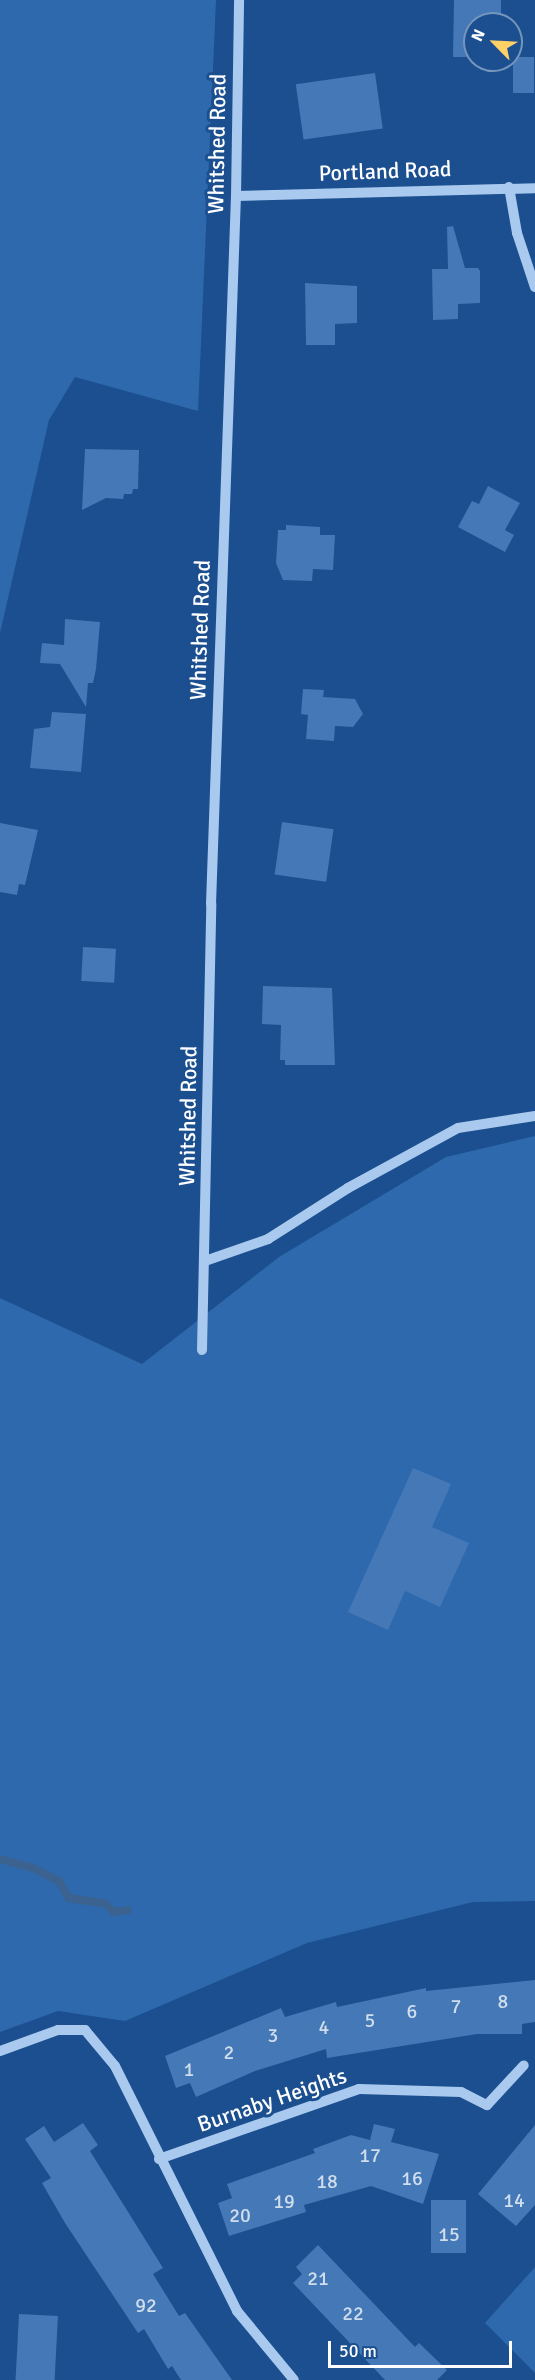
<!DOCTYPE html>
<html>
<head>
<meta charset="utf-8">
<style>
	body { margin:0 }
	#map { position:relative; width:535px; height:2380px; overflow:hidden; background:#1b4f8f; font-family:Signika,sans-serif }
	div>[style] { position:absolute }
	.green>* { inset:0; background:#2e69ad }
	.stream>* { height:8px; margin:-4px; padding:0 4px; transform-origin:4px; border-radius:4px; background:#3c6290 }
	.building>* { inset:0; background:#4478b7; transform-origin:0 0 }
	.minor>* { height:10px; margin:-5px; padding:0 5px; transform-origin:5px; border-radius:5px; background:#a9c9ee }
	span { translate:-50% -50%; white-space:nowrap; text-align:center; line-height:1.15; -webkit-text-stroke:6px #1b4f8f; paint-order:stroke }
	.number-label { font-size:20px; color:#d0dded }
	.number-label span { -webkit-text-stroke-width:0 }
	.street-label { font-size:22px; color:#fff }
	.north { position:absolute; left:463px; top:12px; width:60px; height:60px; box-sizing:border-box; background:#1b4f8f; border:2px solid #7695bc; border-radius:50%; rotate:294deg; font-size:16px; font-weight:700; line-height:24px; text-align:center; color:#fff }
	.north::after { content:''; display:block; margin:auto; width:21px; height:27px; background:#ffd166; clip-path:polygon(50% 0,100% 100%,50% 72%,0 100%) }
	.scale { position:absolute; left:328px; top:2341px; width:184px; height:27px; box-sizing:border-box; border:3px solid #fff; border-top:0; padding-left:8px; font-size:18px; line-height:21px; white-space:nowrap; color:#fff; -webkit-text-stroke:4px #1b4f8f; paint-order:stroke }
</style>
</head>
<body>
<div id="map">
	<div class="green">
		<div style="clip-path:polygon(0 0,216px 0,198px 411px,75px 377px,49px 420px,0 633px)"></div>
		<div style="clip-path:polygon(535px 1136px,535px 1901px,473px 1902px,307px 1943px,125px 2021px,58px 2011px,0 2032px,0 1298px,142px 1364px,279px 1257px,446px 1157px)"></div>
		<div style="clip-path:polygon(535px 2267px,535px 2373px,485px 2323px)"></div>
	</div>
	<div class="stream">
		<div style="left:0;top:1859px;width:34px;rotate:15deg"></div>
		<div style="left:33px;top:1868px;width:29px;rotate:27deg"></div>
		<div style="left:59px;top:1881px;width:20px;rotate:60deg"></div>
		<div style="left:69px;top:1898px;width:37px;rotate:9deg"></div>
		<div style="left:106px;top:1904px;width:11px;rotate:45deg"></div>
		<div style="left:114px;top:1912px;width:14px;rotate:-8deg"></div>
	</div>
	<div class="building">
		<div style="clip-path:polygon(454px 0,501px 0,501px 24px,475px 24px,475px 57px,453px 57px)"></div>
		<div style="left:513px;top:57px;width:21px;height:36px"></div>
		<div style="left:375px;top:73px;width:56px;height:80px;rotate:82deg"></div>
		<div style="clip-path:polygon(453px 226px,465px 268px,478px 268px,480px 271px,480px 303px,458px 304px,458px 319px,433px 320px,432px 269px,448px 269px,447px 227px)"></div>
		<div style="clip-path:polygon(305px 283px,357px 286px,357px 323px,335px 324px,335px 345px,306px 345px)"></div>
		<div style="clip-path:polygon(85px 449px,139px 450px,138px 489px,133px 489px,132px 494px,124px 494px,123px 499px,106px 498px,82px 510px)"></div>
		<div style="clip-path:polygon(488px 486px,520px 503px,505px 530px,514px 535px,505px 552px,458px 527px,472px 501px,479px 504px)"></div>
		<div style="clip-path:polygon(286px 525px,320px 527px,320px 535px,335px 535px,333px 570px,313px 569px,312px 581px,283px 580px,276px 563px,278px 530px,286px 530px)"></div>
		<div style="clip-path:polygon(65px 619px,100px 622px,96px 669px,93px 683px,88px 683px,86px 707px,60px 664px,40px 663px,42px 643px,64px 645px)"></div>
		<div style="clip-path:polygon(303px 689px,324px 690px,323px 697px,355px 699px,363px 714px,353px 727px,335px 726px,334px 741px,306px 739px,308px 715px,301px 714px)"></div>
		<div style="clip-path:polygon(52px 712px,86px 714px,81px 772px,30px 768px,34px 729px,50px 727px)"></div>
		<div style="left:282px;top:822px;width:52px;height:53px;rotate:8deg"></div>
		<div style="clip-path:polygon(0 823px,38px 830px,25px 885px,19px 884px,17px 895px,0 892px)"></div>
		<div style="left:83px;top:947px;width:33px;height:34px;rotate:3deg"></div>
		<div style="clip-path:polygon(263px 986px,332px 988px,335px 1065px,285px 1065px,285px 1060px,280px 1060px,281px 1025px,262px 1024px)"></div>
		<div style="clip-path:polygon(413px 1468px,451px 1484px,432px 1527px,469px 1543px,440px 1607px,405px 1591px,388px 1630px,348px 1612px)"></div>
		<div style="clip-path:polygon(535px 1980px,535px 2022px,522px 2024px,522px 2034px,477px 2034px,327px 2058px,326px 2049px,255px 2071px,196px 2097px,190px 2083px,176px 2088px,165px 2056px,281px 2008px,285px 2017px,336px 2002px,337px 2007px,426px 1988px,426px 1991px)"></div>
		<div style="clip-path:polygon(83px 2123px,98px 2145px,90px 2151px,163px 2268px,153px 2274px,179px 2316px,185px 2313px,232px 2380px,181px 2380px,172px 2366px,168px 2369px,144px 2329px,138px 2333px,65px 2223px,42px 2183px,51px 2178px,25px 2139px,44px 2126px,54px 2142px)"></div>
		<div style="clip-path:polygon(374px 2124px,395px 2129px,391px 2142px,439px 2154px,423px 2204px,371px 2186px,304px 2205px,306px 2212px,229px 2236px,218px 2203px,232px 2198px,227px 2184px,315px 2153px,313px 2149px,351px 2135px,370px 2140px)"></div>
		<div style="clip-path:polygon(535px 2125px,535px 2205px,516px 2226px,478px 2194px)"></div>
		<div style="left:466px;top:2200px;width:53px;height:35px;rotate:90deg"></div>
		<div style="clip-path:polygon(318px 2245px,415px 2347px,419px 2343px,447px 2370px,437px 2380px,385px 2380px,293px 2283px,302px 2274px,296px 2267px)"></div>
		<div style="left:19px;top:2314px;width:39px;height:66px;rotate:3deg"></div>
	</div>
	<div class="minor">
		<div style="left:509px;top:187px;width:47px;rotate:80.1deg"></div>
		<div style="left:517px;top:233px;width:57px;rotate:71.6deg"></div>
		<div style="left:236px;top:196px;width:299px;rotate:-1.5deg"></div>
		<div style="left:205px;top:1261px;width:67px;rotate:-19.2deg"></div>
		<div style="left:268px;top:1239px;width:95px;rotate:-32.5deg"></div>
		<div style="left:348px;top:1188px;width:125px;rotate:-28.6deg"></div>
		<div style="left:458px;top:1128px;width:78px;rotate:-8.9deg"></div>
		<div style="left:202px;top:1350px;width:446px;rotate:-88.8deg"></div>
		<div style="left:211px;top:904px;width:708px;rotate:-87.98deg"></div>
		<div style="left:236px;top:196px;width:196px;rotate:-89.1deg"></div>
		<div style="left:0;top:2051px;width:62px;rotate:-19.9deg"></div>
		<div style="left:58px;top:2030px;width:27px"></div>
		<div style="left:85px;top:2030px;width:47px;rotate:50.2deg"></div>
		<div style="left:115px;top:2066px;width:274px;rotate:63.5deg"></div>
		<div style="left:237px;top:2311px;width:89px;rotate:50.4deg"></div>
		<div style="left:159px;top:2159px;width:212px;rotate:-19.3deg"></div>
		<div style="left:359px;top:2089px;width:102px;rotate:1.7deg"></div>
		<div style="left:461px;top:2092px;width:29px;rotate:27deg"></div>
		<div style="left:487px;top:2105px;width:54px;rotate:-47.2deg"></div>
	</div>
	<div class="number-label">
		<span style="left:503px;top:2001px">8</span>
		<span style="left:456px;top:2006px">7</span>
		<span style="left:412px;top:2011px">6</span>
		<span style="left:370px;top:2020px">5</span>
		<span style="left:324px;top:2027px">4</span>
		<span style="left:273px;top:2035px">3</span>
		<span style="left:229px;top:2052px">2</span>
		<span style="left:189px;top:2069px">1</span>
		<span style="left:370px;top:2155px">17</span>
		<span style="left:412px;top:2178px">16</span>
		<span style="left:327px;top:2181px">18</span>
		<span style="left:514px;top:2200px">14</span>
		<span style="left:284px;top:2201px">19</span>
		<span style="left:240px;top:2215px">20</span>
		<span style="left:449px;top:2234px">15</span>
		<span style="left:318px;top:2278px">21</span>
		<span style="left:146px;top:2305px">92</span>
		<span style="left:353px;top:2313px">22</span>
	</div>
	<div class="street-label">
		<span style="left:217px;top:144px;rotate:-89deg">Whitshed Road</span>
		<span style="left:385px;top:171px;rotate:-2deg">Portland Road</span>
		<span style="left:200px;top:630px;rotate:-88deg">Whitshed Road</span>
		<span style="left:188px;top:1116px;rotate:-89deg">Whitshed Road</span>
		<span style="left:272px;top:2100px;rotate:-19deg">Burnaby Heights</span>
	</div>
	<div class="north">N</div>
	<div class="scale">50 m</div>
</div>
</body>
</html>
